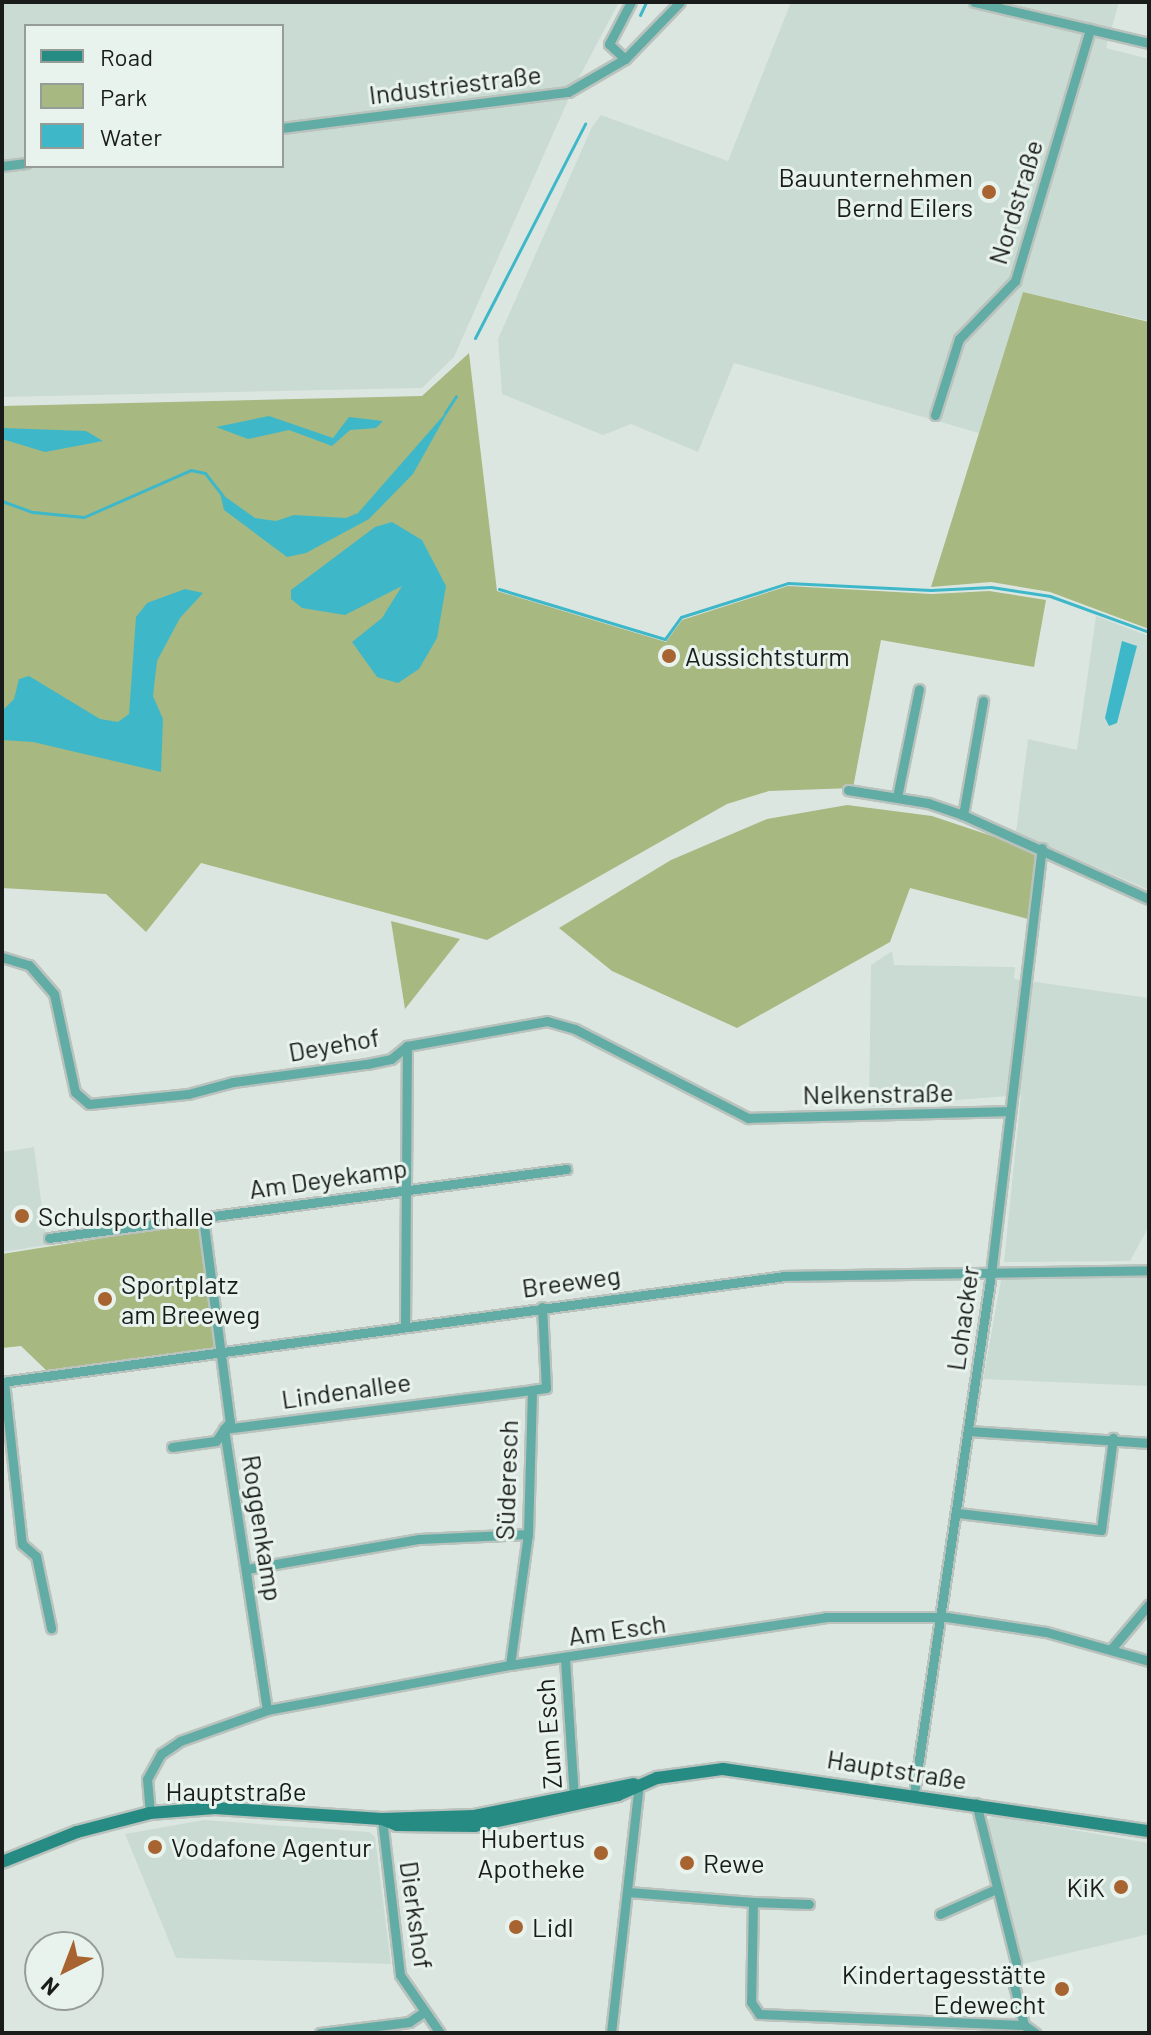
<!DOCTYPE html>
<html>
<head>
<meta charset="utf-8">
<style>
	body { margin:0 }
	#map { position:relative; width:1151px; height:2035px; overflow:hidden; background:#dce6e1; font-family:Barlow,sans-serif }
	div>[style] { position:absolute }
	.built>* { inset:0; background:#cadbd3 }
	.green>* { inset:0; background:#a8b881 }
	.water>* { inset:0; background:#3eb8c9 }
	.stream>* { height:3px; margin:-1.5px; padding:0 1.5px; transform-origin:1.5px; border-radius:1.5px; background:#3eb8c9 }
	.roads { filter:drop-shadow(2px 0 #b9c2bd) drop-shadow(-2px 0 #b9c2bd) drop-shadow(0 2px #b9c2bd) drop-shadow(0 -2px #b9c2bd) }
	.street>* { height:9px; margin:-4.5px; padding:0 4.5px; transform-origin:4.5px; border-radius:4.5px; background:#61aca4 }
	.secondary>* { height:12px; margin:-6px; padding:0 6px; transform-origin:6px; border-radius:6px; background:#258b83 }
	.dots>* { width:22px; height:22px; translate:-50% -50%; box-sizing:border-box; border:4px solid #e9f3ee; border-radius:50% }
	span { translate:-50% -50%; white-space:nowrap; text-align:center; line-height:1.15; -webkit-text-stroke:6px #e9f3ee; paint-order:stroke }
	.street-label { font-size:26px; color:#191c1a }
	.poi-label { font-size:26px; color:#191c1a }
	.right { translate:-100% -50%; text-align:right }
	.left { translate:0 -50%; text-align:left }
	.frame { position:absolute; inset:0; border:4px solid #191c1a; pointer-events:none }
	.legend { position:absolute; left:24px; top:24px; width:260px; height:144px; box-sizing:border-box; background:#e9f3ee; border:2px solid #969d99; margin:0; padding:10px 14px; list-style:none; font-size:24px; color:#191c1a }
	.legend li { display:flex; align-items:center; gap:16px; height:40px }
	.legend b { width:40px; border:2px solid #969d99 }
	.north { position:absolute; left:24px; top:1931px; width:80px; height:80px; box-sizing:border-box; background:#e9f3ee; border:2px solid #969d99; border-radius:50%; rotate:222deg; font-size:22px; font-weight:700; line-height:32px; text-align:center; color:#191c1a }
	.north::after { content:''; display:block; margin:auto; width:28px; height:36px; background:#a76431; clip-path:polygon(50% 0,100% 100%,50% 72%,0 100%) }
</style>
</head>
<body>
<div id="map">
	<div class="built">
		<div style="clip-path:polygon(evenodd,2px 2px,619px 2px,573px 89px,454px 357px,422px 388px,2px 397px,2px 2px,26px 26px,282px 26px,282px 166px,26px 166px,26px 26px)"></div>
		<div style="clip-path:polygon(791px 2px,1119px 2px,1106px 48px,1149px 59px,1149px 321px,1023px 292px,979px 433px,734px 363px,698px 452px,631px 424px,603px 435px,502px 394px,498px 339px,592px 127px,601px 115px,728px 161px)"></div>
		<div style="clip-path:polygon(1096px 616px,1149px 636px,1149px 890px,1016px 832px,1028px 739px,1077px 750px)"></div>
		<div style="clip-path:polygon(892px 951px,894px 965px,1015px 967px,1014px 979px,1149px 998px,1149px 1226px,1130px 1261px,1004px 1262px,1021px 1095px,869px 1107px,871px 965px)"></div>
		<div style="clip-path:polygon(34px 1147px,47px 1245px,2px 1252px,2px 1152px)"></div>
		<div style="clip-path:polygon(1149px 1277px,1149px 1386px,983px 1379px,1001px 1280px)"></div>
		<div style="clip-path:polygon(993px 1816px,1149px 1843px,1149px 1934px,1023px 1964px,984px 1822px)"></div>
		<div style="clip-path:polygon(204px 1820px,369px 1832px,375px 1837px,391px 1964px,176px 1958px,125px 1834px)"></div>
	</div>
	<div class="green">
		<div style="clip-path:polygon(1023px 292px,1149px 322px,1149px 629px,1050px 592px,991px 582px,931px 587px)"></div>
		<div style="clip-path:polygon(469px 353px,497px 591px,666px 642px,682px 620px,788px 586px,932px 594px,989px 591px,1046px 600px,1034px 667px,881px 640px,853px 788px,769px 791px,727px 804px,487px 940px,201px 863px,146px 932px,106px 894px,2px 888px,2px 406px,422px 396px)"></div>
		<div style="clip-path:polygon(847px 805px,932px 816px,1037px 851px,1028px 919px,910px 888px,890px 942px,737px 1028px,612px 971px,559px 928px,671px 860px,767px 819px)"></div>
		<div style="clip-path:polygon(391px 921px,460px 939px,405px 1009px)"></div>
		<div style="clip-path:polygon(198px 1223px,216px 1351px,48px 1372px,21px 1346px,2px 1348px,2px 1254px)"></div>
	</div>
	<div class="water">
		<div style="clip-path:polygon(450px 408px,413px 474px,369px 519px,306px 553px,287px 557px,224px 510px,220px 493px,255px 518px,276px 521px,294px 515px,346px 518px,358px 513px)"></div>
		<div style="clip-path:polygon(269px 416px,333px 438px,349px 417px,383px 421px,376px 428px,350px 430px,332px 446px,289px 430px,248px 439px,216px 427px)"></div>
		<div style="clip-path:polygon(2px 428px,86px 431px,103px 441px,45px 452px,2px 439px)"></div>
		<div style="clip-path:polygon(392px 522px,422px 540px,446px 586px,437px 638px,419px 669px,398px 683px,377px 677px,352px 642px,382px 618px,402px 586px,345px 615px,302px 608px,291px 599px,291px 590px,375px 527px)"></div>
		<div style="clip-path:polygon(185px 589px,203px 593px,180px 618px,157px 661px,153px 696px,163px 719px,161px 772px,33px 742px,2px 740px,2px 711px,14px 699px,19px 679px,29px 676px,100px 719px,118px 722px,129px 714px,136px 617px,147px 603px)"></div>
		<div style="clip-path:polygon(1122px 641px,1137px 646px,1117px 723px,1109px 726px,1105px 718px)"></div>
	</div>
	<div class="stream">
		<div style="left:640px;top:15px;width:14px;rotate:-65deg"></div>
		<div style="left:475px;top:338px;width:241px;rotate:-62.8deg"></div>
		<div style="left:445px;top:413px;width:20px;rotate:-57deg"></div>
		<div style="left:2px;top:501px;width:33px;rotate:20deg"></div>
		<div style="left:33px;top:512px;width:51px;rotate:5.6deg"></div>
		<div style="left:84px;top:517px;width:117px;rotate:-23.7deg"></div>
		<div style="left:191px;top:470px;width:14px;rotate:12deg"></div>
		<div style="left:205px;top:473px;width:29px;rotate:52deg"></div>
		<div style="left:499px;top:589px;width:173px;rotate:16.8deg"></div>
		<div style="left:665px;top:639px;width:27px;rotate:-54deg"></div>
		<div style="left:681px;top:617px;width:112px;rotate:-17.6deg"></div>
		<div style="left:788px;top:583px;width:143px;rotate:2.8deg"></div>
		<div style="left:931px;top:590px;width:60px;rotate:-2.9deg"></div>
		<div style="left:991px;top:587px;width:60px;rotate:8.7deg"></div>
		<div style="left:1050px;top:596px;width:105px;rotate:20deg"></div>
	</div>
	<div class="roads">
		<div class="street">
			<div style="left:974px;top:2px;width:180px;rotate:13.2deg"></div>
			<div style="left:625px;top:59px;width:22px;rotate:-137deg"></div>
			<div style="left:609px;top:44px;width:47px;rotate:-62.4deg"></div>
			<div style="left:282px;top:128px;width:288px;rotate:-7.2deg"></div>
			<div style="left:568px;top:92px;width:66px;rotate:-30.1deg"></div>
			<div style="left:625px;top:59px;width:79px;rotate:-46deg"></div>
			<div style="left:2px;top:166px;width:24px;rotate:-7deg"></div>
			<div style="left:935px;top:415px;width:80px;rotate:-72.5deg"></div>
			<div style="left:959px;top:339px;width:81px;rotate:-46deg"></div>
			<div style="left:1015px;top:281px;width:263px;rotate:-73.4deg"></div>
			<div style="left:848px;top:790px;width:81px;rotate:9.2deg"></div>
			<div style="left:928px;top:803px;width:37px;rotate:19deg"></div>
			<div style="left:963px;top:815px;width:204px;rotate:24.3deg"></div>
			<div style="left:897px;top:797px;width:110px;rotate:-78.5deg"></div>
			<div style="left:963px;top:815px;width:116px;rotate:-80deg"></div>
			<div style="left:2px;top:957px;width:28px;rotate:17deg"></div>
			<div style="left:29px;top:965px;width:38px;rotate:49deg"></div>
			<div style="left:54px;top:994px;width:100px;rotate:77.9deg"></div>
			<div style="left:75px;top:1092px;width:18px;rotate:41deg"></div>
			<div style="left:89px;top:1104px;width:100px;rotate:-5.8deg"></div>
			<div style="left:188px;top:1094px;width:47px;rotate:-14.9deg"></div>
			<div style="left:233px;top:1082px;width:135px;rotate:-7.7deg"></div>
			<div style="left:367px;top:1064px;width:25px;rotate:-12deg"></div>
			<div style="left:391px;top:1059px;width:21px;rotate:-39deg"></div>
			<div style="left:407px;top:1046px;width:142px;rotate:-10.1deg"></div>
			<div style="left:547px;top:1021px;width:29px;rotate:16deg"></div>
			<div style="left:575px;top:1029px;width:195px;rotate:27.2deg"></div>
			<div style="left:748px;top:1118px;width:261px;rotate:-1.5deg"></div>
			<div style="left:203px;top:1218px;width:206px;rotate:82.5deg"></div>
			<div style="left:230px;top:1422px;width:9px;rotate:131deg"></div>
			<div style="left:224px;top:1429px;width:284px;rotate:81.3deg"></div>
			<div style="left:49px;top:1238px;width:522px;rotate:-7.6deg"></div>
			<div style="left:405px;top:1327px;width:281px;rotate:-89.6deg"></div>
			<div style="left:2px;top:1382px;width:790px;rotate:-7.71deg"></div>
			<div style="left:785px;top:1276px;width:364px;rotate:-0.9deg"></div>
			<div style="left:4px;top:1382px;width:163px;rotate:83.7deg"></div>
			<div style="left:22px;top:1544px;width:18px;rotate:41deg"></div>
			<div style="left:36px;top:1556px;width:74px;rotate:78.2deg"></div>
			<div style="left:969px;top:1431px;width:180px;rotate:3.8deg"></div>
			<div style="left:172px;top:1447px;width:44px;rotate:-7.8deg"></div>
			<div style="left:216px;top:1441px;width:14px;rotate:-56deg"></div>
			<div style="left:224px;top:1429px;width:310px;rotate:-7.2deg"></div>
			<div style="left:958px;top:1513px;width:144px;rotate:6.8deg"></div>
			<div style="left:1101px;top:1530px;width:93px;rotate:-82.6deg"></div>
			<div style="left:247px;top:1569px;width:175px;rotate:-9.9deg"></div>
			<div style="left:419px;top:1539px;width:109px;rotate:-2.6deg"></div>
			<div style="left:1112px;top:1648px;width:57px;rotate:-49.9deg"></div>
			<div style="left:565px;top:1659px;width:140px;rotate:86.3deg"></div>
			<div style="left:510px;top:1665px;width:132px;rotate:-82.2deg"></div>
			<div style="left:528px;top:1534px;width:144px;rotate:-88.4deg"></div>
			<div style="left:532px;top:1390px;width:14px;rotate:-8deg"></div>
			<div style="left:546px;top:1388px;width:81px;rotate:-92.8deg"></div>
			<div style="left:914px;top:1793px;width:525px;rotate:-81.56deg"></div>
			<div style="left:991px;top:1274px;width:429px;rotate:-83.2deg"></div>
			<div style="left:976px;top:1803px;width:164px;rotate:75.9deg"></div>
			<div style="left:1016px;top:1962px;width:23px;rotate:95deg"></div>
			<div style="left:1014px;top:1985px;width:41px;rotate:76deg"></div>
			<div style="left:1024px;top:2025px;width:14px;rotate:36deg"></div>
			<div style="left:150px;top:1813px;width:34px;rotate:-95deg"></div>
			<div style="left:147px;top:1779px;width:29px;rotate:-61deg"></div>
			<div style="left:161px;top:1754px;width:23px;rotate:-34deg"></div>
			<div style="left:180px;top:1741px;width:92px;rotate:-19.6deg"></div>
			<div style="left:267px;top:1710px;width:247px;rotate:-10.5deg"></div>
			<div style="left:510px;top:1665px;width:320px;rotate:-8.6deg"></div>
			<div style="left:826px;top:1617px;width:121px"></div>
			<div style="left:947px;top:1617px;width:100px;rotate:8.6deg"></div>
			<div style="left:1046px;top:1632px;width:107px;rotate:15.7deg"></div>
			<div style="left:382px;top:1819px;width:157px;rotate:83.4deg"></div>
			<div style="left:400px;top:1975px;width:70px;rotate:55.4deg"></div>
			<div style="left:628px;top:1892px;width:125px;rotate:4.6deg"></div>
			<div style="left:753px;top:1902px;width:100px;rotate:91.1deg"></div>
			<div style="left:751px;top:2002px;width:14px;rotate:56deg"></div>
			<div style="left:759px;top:2014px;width:265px;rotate:2.4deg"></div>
			<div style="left:753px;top:1902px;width:56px;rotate:2deg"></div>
			<div style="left:940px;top:1914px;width:61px;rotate:-24.1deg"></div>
			<div style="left:320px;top:2033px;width:90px;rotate:-7deg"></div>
			<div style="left:409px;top:2022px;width:18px;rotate:-34deg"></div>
			<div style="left:611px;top:2033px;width:251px;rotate:-83.6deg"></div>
		</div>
		<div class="secondary">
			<div style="left:382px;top:1819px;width:16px;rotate:22deg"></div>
			<div style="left:397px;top:1825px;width:78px;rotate:0.7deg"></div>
			<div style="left:475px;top:1826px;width:146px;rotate:-12.2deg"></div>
			<div style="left:618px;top:1795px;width:43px;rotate:-23.6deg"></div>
			<div style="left:657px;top:1778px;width:67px;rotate:-7.8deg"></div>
			<div style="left:723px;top:1769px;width:430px;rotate:8.3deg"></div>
			<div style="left:2px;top:1862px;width:81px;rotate:-21.8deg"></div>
			<div style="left:77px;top:1832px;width:75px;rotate:-14.6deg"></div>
			<div style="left:150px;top:1813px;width:65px;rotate:-4.4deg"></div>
			<div style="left:215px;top:1808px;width:167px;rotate:3.8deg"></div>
			<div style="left:382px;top:1819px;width:92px;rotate:-1.9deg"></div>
			<div style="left:474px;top:1816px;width:163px;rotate:-11.3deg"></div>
		</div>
	</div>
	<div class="dots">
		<div style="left:989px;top:192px;background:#a76431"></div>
		<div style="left:669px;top:656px;background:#a76431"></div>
		<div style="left:22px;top:1216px;background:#a76431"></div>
		<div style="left:105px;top:1299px;background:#a76431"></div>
		<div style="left:155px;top:1847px;background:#a76431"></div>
		<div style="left:601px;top:1853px;background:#a76431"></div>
		<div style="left:687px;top:1863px;background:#a76431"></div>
		<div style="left:1121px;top:1887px;background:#a76431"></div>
		<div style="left:516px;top:1927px;background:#a76431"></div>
		<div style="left:1062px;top:1989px;background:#a76431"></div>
	</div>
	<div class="street-label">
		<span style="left:455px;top:84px;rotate:-7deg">Industriestraße</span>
		<span style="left:1015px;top:202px;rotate:-73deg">Nordstraße</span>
		<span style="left:334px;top:1044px;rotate:-10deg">Deyehof</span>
		<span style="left:878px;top:1093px;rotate:-1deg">Nelkenstraße</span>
		<span style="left:328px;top:1178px;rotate:-8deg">Am Deyekamp</span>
		<span style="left:571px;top:1281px;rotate:-8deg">Breeweg</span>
		<span style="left:962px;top:1318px;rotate:-82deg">Lohacker</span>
		<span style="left:346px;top:1390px;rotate:-8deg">Lindenallee</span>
		<span style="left:506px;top:1480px;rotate:-88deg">Süderesch</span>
		<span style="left:263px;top:1528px;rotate:81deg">Roggenkamp</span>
		<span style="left:617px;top:1629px;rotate:-8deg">Am Esch</span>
		<span style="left:548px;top:1734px;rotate:-94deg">Zum Esch</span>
		<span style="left:897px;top:1769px;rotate:9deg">Hauptstraße</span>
		<span style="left:236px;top:1791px">Hauptstraße</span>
		<span style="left:417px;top:1915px;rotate:82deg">Dierkshof</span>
	</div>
	<div class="poi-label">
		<span class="right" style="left:973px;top:192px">Bauunternehmen<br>Bernd Eilers</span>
		<span class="left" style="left:685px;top:656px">Aussichtsturm</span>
		<span class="left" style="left:38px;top:1216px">Schulsporthalle</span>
		<span class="left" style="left:121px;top:1299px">Sportplatz<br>am Breeweg</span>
		<span class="right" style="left:585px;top:1853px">Hubertus<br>Apotheke</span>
		<span class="left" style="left:171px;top:1847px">Vodafone Agentur</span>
		<span class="left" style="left:703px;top:1863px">Rewe</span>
		<span class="right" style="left:1105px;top:1887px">KiK</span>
		<span class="left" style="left:532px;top:1927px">Lidl</span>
		<span class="right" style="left:1046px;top:1989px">Kindertagesstätte<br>Edewecht</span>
	</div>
	<div class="frame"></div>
	<ul class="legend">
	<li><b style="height:10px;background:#258b83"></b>Road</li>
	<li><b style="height:22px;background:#a8b881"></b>Park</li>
	<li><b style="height:22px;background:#3eb8c9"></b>Water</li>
	</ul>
	<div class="north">N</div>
</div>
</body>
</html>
